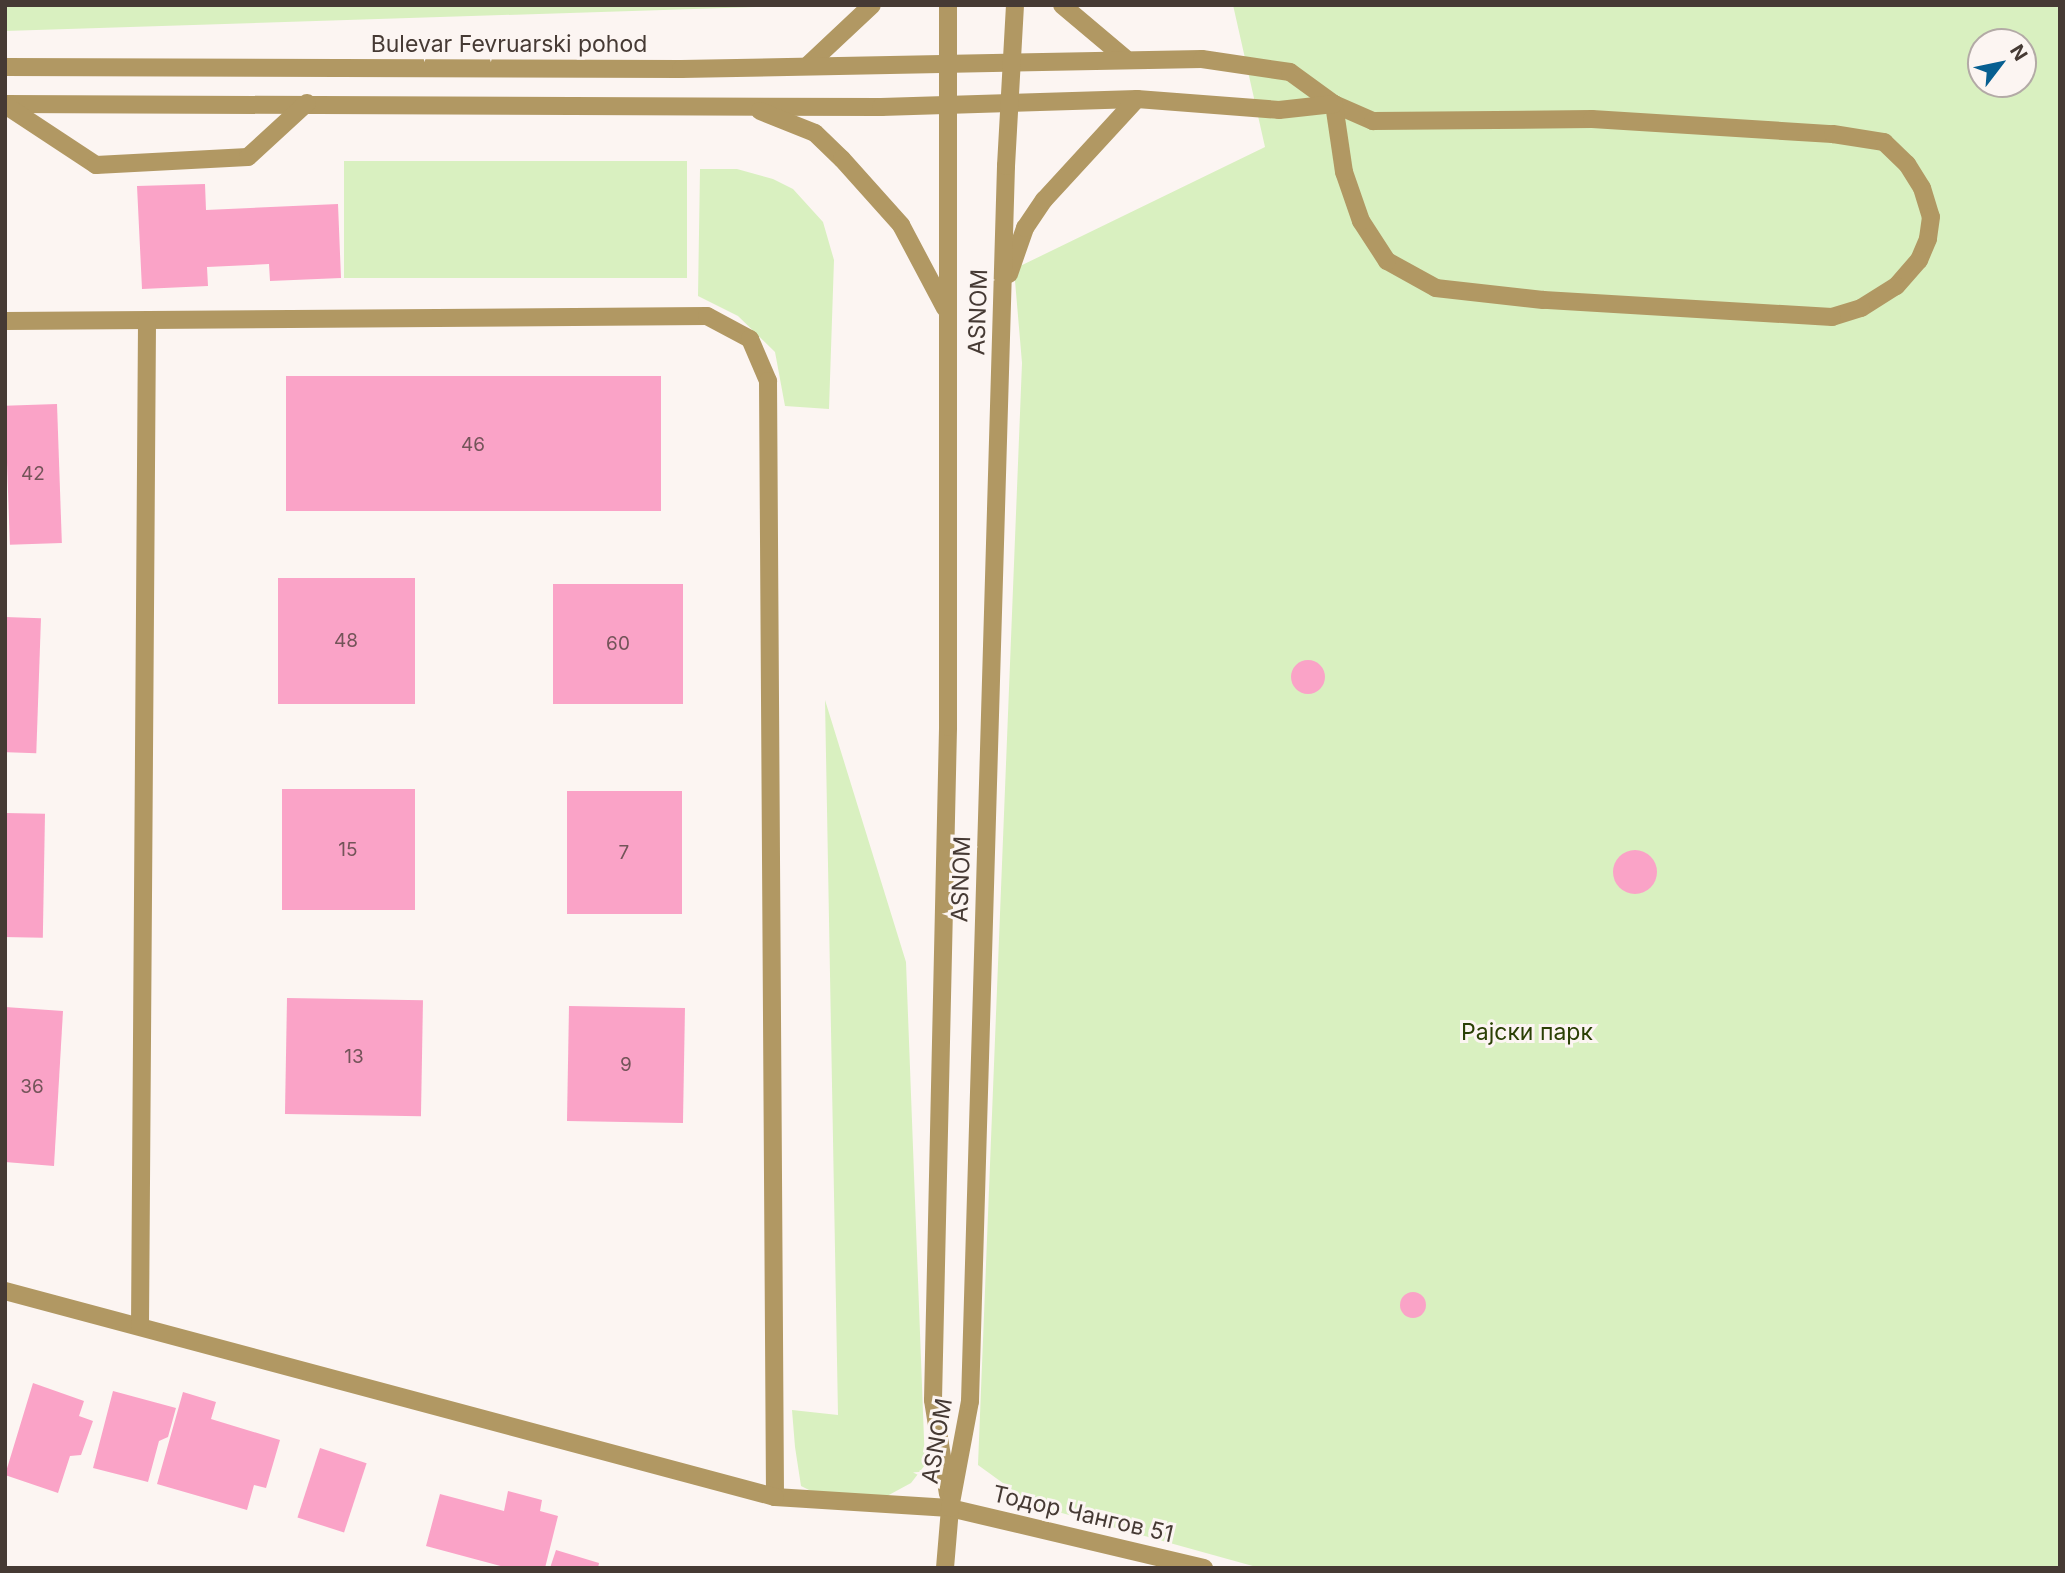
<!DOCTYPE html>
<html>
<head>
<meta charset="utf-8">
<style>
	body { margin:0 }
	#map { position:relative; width:2065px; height:1573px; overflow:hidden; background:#fcf5f2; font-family:Inter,sans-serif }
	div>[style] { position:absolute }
	.green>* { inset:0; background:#d9f0c0; transform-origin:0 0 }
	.building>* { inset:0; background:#faa3c7; transform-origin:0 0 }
	.round { border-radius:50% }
	.minor>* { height:18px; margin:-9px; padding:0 9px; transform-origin:9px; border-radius:9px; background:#b19863 }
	span { translate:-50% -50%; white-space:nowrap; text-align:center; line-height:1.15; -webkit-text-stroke:6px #fcf5f2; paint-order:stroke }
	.number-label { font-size:19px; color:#735459 }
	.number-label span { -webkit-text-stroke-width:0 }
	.street-label { font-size:23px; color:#463a34 }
	.park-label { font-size:23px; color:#2b4005 }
	.frame { position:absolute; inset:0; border:7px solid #463a34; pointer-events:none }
	.north { position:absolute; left:1967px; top:28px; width:70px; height:70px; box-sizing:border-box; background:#fcf5f2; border:2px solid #b3aaa6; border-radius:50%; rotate:58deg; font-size:19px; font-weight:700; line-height:28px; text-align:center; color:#463a34 }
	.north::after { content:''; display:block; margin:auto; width:24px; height:32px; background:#075f91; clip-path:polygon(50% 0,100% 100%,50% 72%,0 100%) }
</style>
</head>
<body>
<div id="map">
	<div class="green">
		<div style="clip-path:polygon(5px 5px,817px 5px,5px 31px)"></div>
		<div style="clip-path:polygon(evenodd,1233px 5px,2060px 5px,2060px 1568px,1260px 1568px,1033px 1505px,978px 1465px,1022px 363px,1014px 269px,1265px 147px,1233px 5px,1981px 42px,2023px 42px,2023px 84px,1981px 84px,1981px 42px)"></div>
		<div style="left:687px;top:161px;width:117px;height:343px;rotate:90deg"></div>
		<div style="clip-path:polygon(700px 169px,737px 169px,773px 179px,793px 189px,823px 222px,834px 260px,829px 409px,785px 406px,775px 352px,738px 316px,698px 296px)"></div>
		<div style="clip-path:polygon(825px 700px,906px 962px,925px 1465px,911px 1483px,887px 1496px,819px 1495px,801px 1486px,795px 1447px,792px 1410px,838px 1415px)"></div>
	</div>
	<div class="building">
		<div style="clip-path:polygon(205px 184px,206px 210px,338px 204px,341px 278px,270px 281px,269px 264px,207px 267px,208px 286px,142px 289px,137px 186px)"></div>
		<div style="left:286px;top:376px;width:375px;height:135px"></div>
		<div style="left:57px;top:404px;width:139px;height:52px;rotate:88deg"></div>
		<div style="left:278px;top:578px;width:137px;height:126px"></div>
		<div style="left:553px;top:584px;width:130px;height:120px"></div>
		<div style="left:5px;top:617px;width:36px;height:135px;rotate:2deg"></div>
		<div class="round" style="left:1291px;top:660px;width:34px;height:34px"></div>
		<div style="left:282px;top:789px;width:133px;height:121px"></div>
		<div style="left:567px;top:791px;width:115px;height:123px"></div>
		<div style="left:5px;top:813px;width:40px;height:124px;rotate:1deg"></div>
		<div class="round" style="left:1613px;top:850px;width:44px;height:44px"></div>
		<div style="left:287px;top:998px;width:136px;height:116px;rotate:1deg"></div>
		<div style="left:569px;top:1006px;width:116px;height:115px;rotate:1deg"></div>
		<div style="clip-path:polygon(5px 1007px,63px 1011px,54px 1166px,5px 1162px)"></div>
		<div class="round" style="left:1400px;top:1292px;width:26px;height:26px"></div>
		<div style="clip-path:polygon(33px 1383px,84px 1401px,79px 1416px,93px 1421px,81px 1455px,70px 1456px,58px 1493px,5px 1475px)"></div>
		<div style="clip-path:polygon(113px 1391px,176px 1408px,168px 1437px,159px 1441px,148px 1482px,93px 1468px)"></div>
		<div style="clip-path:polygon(183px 1392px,216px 1402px,211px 1419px,280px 1440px,266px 1488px,254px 1485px,247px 1510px,157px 1484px)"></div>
		<div style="left:320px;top:1448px;width:49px;height:73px;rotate:18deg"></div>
		<div style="clip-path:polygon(508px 1491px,542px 1500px,540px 1511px,558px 1516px,545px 1568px,508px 1568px,426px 1546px,440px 1494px,504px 1511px)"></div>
		<div style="clip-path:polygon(556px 1550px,599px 1563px,598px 1568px,550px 1568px)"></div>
	</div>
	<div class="minor">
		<div style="left:1062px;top:5px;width:82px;rotate:40.1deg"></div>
		<div style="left:807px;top:66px;width:89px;rotate:-43.2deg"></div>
		<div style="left:5px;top:67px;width:676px;rotate:0.17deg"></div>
		<div style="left:681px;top:69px;width:521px;rotate:-1.1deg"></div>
		<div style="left:1202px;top:59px;width:89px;rotate:8.4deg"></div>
		<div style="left:1290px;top:72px;width:54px;rotate:36deg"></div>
		<div style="left:1334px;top:104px;width:43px;rotate:23.6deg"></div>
		<div style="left:1373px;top:121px;width:219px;rotate:-0.5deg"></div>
		<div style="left:1592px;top:119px;width:241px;rotate:3.6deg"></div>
		<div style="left:1833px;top:134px;width:52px;rotate:8.9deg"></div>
		<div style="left:1884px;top:142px;width:32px;rotate:44deg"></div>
		<div style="left:1907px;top:164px;width:28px;rotate:58deg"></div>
		<div style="left:1922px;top:188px;width:30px;rotate:73deg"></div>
		<div style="left:1931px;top:217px;width:22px;rotate:98deg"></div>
		<div style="left:1928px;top:239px;width:23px;rotate:113deg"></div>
		<div style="left:1919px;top:260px;width:35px;rotate:131deg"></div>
		<div style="left:1896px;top:286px;width:41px;rotate:147.8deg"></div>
		<div style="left:1861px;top:308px;width:30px;rotate:163deg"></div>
		<div style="left:1832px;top:317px;width:289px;rotate:-176.6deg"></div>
		<div style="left:1543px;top:300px;width:108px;rotate:-173.6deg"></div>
		<div style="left:1436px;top:288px;width:56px;rotate:-151.1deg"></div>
		<div style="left:1387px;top:261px;width:48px;rotate:-123deg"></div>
		<div style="left:1361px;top:221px;width:52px;rotate:-109.1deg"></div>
		<div style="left:1344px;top:172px;width:69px;rotate:-98.4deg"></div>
		<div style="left:5px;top:104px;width:876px;rotate:0.2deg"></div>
		<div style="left:881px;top:107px;width:256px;rotate:-1.8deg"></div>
		<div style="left:1137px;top:99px;width:142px;rotate:4.4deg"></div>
		<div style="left:1279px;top:110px;width:55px;rotate:-6.2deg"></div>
		<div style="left:5px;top:105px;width:109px;rotate:33.4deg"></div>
		<div style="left:96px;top:165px;width:152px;rotate:-3deg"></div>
		<div style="left:248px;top:157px;width:80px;rotate:-42.5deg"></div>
		<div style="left:760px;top:111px;width:59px;rotate:21.8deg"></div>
		<div style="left:815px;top:133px;width:37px;rotate:44deg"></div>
		<div style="left:842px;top:159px;width:89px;rotate:48.2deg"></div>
		<div style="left:901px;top:225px;width:94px;rotate:62.1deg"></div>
		<div style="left:1009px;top:274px;width:49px;rotate:-70.8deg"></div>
		<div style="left:1025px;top:228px;width:34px;rotate:-56deg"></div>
		<div style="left:1044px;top:200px;width:137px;rotate:-47.4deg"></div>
		<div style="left:5px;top:321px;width:702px;rotate:-0.41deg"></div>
		<div style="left:707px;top:316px;width:49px;rotate:28.1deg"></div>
		<div style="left:750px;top:339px;width:46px;rotate:66.8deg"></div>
		<div style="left:768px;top:381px;width:1116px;rotate:89.64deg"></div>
		<div style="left:775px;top:1497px;width:175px;rotate:3.6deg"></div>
		<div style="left:950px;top:1508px;width:261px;rotate:13.3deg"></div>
		<div style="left:5px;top:1291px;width:797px;rotate:14.98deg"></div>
		<div style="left:140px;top:1326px;width:1005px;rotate:-89.6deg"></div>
		<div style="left:948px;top:1494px;width:95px;rotate:-99.1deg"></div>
		<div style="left:933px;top:1400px;width:673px;rotate:-88.72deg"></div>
		<div style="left:948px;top:727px;width:722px;rotate:-90deg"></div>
		<div style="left:945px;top:1568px;width:60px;rotate:-85.2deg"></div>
		<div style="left:950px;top:1508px;width:109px;rotate:-79.4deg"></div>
		<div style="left:970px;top:1401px;width:1236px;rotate:-88.33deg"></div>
		<div style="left:1006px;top:166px;width:161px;rotate:-86.8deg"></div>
	</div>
	<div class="number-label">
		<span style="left:473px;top:445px">46</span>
		<span style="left:33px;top:474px">42</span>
		<span style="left:346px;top:641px">48</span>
		<span style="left:618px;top:644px">60</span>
		<span style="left:348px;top:850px">15</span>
		<span style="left:624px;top:853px">7</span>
		<span style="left:354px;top:1057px">13</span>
		<span style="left:626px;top:1065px">9</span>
		<span style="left:32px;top:1087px">36</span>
	</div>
	<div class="street-label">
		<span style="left:509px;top:44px">Bulevar Fevruarski pohod</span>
		<span style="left:978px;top:312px;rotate:-88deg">ASNOM</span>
		<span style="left:961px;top:879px;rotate:-88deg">ASNOM</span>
		<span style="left:937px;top:1441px;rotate:-80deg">ASNOM</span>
		<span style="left:1083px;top:1514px;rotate:13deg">Тодор Чангов 51</span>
	</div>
	<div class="park-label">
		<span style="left:1527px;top:1032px">Рајски парк</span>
	</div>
	<div class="frame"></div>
	<div class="north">N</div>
</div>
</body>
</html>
